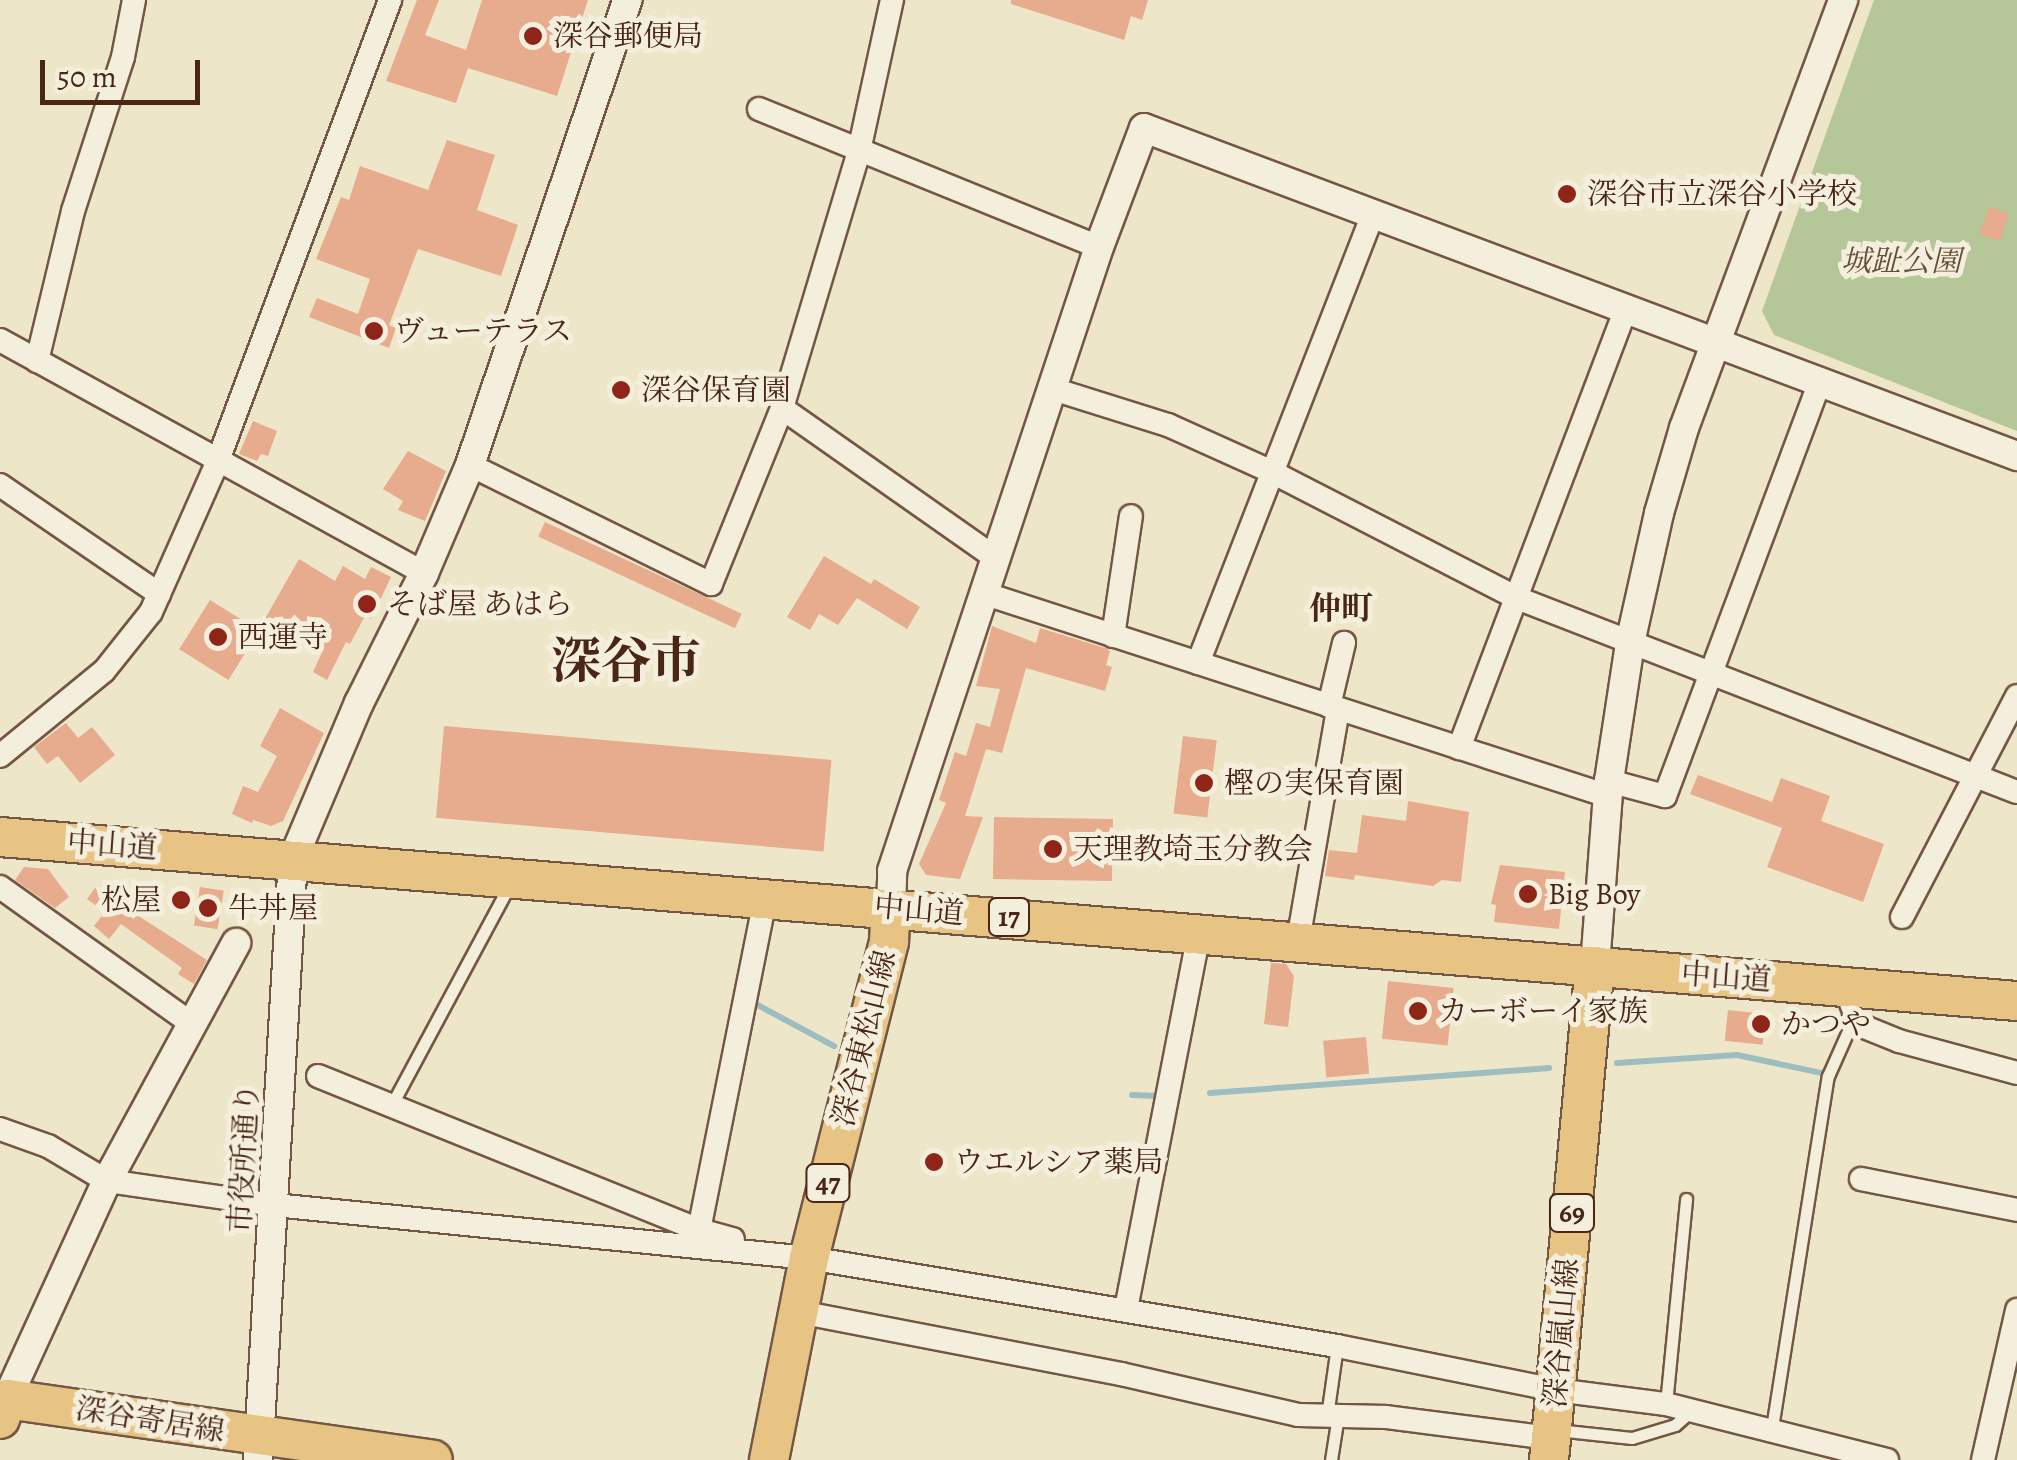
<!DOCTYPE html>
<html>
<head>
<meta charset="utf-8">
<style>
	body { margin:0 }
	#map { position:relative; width:2017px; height:1460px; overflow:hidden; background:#eee6c9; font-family:Alegreya,"Noto Serif JP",serif }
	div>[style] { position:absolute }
	.green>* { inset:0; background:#b5c699 }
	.stream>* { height:6px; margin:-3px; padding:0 3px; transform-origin:3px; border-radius:3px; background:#9ebdc1 }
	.building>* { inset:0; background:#e7ab8d; transform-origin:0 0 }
	.roads { filter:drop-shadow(2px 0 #735644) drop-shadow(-2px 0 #735644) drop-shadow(0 2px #735644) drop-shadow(0 -2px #735644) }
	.service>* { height:11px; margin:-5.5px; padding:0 5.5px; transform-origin:5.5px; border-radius:5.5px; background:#f4efdc }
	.minor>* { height:22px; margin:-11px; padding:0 11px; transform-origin:11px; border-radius:11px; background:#f4efdc }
	.tertiary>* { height:28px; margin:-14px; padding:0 14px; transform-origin:14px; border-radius:14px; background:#f4efdc }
	.primary>* { height:38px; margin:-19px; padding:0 19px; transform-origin:19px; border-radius:19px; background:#e7c384 }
	.trunk>* { height:38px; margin:-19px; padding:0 19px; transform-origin:19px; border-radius:19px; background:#e7c384 }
	.dots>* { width:28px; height:28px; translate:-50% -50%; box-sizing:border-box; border:5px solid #f4efdc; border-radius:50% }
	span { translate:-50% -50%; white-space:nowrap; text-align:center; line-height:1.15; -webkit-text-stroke:10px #f4efdc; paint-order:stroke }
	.shield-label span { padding:2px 8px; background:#f4efdc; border:2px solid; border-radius:8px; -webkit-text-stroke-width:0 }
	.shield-label { font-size:28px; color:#4a2617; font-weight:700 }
	.poi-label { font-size:30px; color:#4a2617 }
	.left { translate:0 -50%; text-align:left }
	.right { translate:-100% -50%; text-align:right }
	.park-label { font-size:30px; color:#654e38; font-style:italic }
	.street-label { font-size:30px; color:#4a2617 }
	.neighbourhood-label { font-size:32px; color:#4a2617; font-weight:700 }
	.town-label { font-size:50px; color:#4a2617; font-weight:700 }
	.scale { position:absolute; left:40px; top:60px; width:160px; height:45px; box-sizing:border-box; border:5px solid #4a2617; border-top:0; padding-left:12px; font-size:30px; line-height:35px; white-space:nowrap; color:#4a2617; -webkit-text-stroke:8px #f4efdc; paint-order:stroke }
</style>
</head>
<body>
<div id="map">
	<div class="green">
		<div style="clip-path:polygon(1874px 0,2017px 0,2017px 431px,1774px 335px,1762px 311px)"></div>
	</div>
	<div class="stream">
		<div style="left:754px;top:1003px;width:91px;rotate:28.3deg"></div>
		<div style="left:1617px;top:1063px;width:120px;rotate:-3.8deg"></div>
		<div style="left:1737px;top:1055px;width:87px;rotate:12deg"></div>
		<div style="left:1210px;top:1093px;width:340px;rotate:-4.2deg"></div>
		<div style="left:1132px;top:1095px;width:27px;rotate:2deg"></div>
	</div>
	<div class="building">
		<div style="clip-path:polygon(417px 0,439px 0,425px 35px,466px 50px,482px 0,588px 0,557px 96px,468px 68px,456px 103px,386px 81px)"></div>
		<div style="clip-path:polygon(1011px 0,1148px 0,1142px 20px,1131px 16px,1124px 40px,1011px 4px)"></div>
		<div style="clip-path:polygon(447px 140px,495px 155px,477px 210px,518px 225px,501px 276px,418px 249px,389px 325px,396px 328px,389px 348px,309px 317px,317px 298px,358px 314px,370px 279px,316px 259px,341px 197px,349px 200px,360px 166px,428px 190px)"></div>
		<div style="left:1989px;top:207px;width:21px;height:29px;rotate:19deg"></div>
		<div style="clip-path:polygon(253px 421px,277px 431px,268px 456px,261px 454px,257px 461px,239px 454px)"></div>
		<div style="clip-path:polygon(408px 451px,446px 471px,425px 521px,398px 510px,403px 501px,383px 489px)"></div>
		<div style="left:545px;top:522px;width:217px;height:16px;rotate:25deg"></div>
		<div style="clip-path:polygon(824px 556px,871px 584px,874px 579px,920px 607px,907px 629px,857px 598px,838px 625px,819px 614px,810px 630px,787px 617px)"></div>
		<div style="clip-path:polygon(299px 559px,335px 581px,343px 566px,365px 579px,371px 567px,391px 577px,371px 619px,365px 616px,350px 644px,346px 642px,327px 680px,313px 672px,324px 648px,294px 632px,290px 640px,262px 624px)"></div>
		<div style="left:210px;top:600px;width:58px;height:58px;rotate:32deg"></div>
		<div style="clip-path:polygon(992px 626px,1036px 643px,1040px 628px,1105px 648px,1110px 651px,1106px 665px,1112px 667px,1105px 691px,1026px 668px,1002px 753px,986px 749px,965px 816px,983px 817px,960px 879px,926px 875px,919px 864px,946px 803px,939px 800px,955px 752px,966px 756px,976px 723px,990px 727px,1000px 689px,976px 686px)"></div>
		<div style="clip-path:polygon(280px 708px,324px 733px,283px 821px,271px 826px,253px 820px,252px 823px,232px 814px,243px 786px,258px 792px,277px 756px,260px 746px)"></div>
		<div style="clip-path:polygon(66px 723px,78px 738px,92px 727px,115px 755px,80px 783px,58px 756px,47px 764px,34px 747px)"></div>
		<div style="left:444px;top:726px;width:389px;height:92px;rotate:5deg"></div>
		<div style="left:1183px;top:736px;width:34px;height:78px;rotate:7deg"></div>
		<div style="clip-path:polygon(1698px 775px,1772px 802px,1781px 778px,1830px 796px,1821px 821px,1884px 844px,1863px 902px,1767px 867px,1782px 828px,1690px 794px)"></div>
		<div style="clip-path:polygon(1408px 801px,1469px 812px,1461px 882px,1442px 880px,1433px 886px,1355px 875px,1354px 880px,1325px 876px,1329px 850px,1357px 853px,1362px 815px,1406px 821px)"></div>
		<div style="left:994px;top:817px;width:119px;height:62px;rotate:1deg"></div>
		<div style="clip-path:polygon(1500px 865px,1565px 872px,1559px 929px,1494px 922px,1496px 905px,1491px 904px)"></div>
		<div style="clip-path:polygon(24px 867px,48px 869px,69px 897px,55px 908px,15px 880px)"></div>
		<div style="left:200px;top:887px;width:24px;height:39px;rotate:9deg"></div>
		<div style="clip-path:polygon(95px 888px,207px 960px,194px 984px,178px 974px,182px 968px,121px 924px,109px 939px,94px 926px,105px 912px,87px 899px)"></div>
		<div style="clip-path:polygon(1271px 963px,1286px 964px,1294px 976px,1288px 1027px,1264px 1024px)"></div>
		<div style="left:1388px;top:981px;width:66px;height:58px;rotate:6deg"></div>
		<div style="left:1728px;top:1010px;width:38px;height:31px;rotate:6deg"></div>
		<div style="left:1366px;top:1037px;width:37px;height:43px;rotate:85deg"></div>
	</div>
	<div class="roads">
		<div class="service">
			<div style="left:391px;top:1106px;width:250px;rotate:-61.8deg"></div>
			<div style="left:1666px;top:1404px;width:206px;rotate:-84.4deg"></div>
			<div style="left:1327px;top:1416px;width:71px;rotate:-81.9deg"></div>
			<div style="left:1772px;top:1428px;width:356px;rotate:-81deg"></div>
			<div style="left:1828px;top:1076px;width:59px;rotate:-66deg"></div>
			<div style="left:1852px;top:1022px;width:31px;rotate:-111deg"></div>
			<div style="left:1557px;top:1430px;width:75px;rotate:6.1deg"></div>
			<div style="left:1632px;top:1438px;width:45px;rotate:-16.8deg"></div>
			<div style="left:1675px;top:1425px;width:21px;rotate:-41deg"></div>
			<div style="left:1331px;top:1460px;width:45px;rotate:-81deg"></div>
		</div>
		<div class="minor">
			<div style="left:759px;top:109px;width:367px;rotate:22.1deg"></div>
			<div style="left:0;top:340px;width:484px;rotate:28.8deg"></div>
			<div style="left:37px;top:361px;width:154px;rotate:-76.5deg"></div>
			<div style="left:73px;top:211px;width:162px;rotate:-72deg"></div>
			<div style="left:123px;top:57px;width:58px;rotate:-79.1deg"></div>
			<div style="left:1053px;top:389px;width:121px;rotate:17.4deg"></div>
			<div style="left:1168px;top:425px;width:112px;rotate:24.3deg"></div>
			<div style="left:1270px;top:471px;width:278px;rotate:27.2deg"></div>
			<div style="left:1517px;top:598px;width:536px;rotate:21.21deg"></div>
			<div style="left:782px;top:408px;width:263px;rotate:35.1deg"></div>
			<div style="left:470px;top:465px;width:269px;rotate:26.3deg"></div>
			<div style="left:711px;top:584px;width:190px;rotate:-68deg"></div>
			<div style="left:782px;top:408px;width:268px;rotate:-73.3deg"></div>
			<div style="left:859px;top:151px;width:155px;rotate:-77.7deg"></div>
			<div style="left:0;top:485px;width:193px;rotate:34.4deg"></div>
			<div style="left:986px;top:594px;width:654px;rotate:17.99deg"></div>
			<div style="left:1113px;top:636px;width:121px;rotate:-81.5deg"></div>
			<div style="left:1198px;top:663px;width:484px;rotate:-68.7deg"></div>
			<div style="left:1329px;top:706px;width:65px;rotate:-76.6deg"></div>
			<div style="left:1459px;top:748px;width:470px;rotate:-69.2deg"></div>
			<div style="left:0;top:756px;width:134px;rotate:-39.3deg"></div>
			<div style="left:104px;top:671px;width:75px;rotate:-51.5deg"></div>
			<div style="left:151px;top:612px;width:163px;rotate:-66.1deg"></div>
			<div style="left:217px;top:463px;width:494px;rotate:-69.5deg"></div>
			<div style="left:1609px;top:781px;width:58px;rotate:15deg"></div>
			<div style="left:1665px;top:796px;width:443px;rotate:-69.5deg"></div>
			<div style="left:0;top:887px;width:236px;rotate:35.5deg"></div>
			<div style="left:1902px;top:917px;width:249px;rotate:-62.5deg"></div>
			<div style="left:1298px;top:941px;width:235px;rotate:-80.2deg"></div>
			<div style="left:1852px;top:1022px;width:51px;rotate:22deg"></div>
			<div style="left:1899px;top:1041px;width:122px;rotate:15.2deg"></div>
			<div style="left:318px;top:1076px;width:411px;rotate:22deg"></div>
			<div style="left:699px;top:1230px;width:35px;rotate:15deg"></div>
			<div style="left:0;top:1129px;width:51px;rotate:19.5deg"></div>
			<div style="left:48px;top:1146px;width:69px;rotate:30.7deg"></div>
			<div style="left:107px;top:1181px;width:169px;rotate:8.2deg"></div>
			<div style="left:274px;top:1205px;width:538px;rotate:5.66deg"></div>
			<div style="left:809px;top:1258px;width:535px;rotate:9.46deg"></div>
			<div style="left:1337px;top:1346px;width:223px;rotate:11.4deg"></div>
			<div style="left:1556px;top:1390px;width:111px;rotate:7.3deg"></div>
			<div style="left:1666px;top:1404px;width:228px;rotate:14.2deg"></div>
			<div style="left:1861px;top:1179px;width:159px;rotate:11.2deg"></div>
			<div style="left:699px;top:1230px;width:337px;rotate:-78.7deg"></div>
			<div style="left:1126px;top:1309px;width:382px;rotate:-79deg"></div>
			<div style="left:799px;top:1312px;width:328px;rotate:10.9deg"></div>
			<div style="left:1121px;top:1374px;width:182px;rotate:13deg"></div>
			<div style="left:1298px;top:1415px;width:88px;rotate:1.3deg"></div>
			<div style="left:1386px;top:1417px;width:166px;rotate:7.3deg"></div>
			<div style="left:1983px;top:1460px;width:154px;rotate:-77.2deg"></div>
		</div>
		<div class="tertiary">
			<div style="left:891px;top:908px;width:37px;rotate:-88deg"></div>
			<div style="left:892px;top:871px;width:657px;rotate:-71.65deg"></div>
			<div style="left:1099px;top:247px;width:127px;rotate:-69.3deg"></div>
			<div style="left:1144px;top:128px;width:933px;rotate:20.59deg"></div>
			<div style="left:1595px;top:966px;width:186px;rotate:-85.7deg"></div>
			<div style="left:1609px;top:781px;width:140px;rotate:-81.3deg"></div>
			<div style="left:1630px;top:643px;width:133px;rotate:-77.4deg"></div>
			<div style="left:1659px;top:513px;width:89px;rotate:-73.6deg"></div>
			<div style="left:1684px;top:428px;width:457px;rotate:-69.6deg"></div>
			<div style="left:7px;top:1399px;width:240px;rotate:-65.4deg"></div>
			<div style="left:107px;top:1181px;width:271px;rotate:-61.5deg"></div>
			<div style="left:258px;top:1460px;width:602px;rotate:-86.67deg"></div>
			<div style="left:293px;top:859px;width:169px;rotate:-67.1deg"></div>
			<div style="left:359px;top:703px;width:145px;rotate:-63.4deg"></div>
			<div style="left:424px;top:573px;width:117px;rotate:-66.9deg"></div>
			<div style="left:470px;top:465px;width:491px;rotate:-71.3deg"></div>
		</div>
		<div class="primary">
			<div style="left:0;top:1419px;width:21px;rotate:-71deg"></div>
			<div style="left:7px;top:1399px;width:430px;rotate:8.1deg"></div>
			<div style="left:769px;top:1460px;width:206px;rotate:-78.8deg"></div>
			<div style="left:809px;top:1258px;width:327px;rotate:-75.8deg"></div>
			<div style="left:889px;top:941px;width:33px;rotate:-87deg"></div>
			<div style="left:1549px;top:1460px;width:496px;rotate:-84.7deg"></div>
		</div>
		<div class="trunk">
			<div style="left:0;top:837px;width:2024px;rotate:4.65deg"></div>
		</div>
	</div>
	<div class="dots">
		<div style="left:533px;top:36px;background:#8f2418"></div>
		<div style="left:1567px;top:194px;background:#8f2418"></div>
		<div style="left:374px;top:331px;background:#8f2418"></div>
		<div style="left:621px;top:390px;background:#8f2418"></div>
		<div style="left:367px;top:604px;background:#8f2418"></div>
		<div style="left:218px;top:637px;background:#8f2418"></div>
		<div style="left:1204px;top:783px;background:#8f2418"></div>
		<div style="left:1053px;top:849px;background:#8f2418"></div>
		<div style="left:1528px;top:894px;background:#8f2418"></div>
		<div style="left:181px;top:900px;background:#8f2418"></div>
		<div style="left:208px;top:908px;background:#8f2418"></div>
		<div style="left:1418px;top:1011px;background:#8f2418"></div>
		<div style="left:1761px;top:1024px;background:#8f2418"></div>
		<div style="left:934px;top:1162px;background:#8f2418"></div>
	</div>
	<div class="shield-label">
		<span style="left:1009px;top:917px">17</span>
		<span style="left:828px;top:1183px">47</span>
		<span style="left:1572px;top:1213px">69</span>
	</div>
	<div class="poi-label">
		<span class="left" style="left:553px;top:36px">深谷郵便局</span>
		<span class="left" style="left:1587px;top:194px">深谷市立深谷小学校</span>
		<span class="left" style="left:394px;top:331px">ヴューテラス</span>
		<span class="left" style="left:641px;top:390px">深谷保育園</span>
		<span class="left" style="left:387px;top:604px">そば屋 あはら</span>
		<span class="left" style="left:238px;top:637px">西運寺</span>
		<span class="left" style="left:1224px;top:783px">樫の実保育園</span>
		<span class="left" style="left:1073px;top:849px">天理教埼玉分教会</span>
		<span class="left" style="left:1548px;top:894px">Big Boy</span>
		<span class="right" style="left:161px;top:900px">松屋</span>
		<span class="left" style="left:228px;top:908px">牛丼屋</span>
		<span class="left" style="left:1438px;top:1011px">カーボーイ家族</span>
		<span class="left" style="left:1781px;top:1024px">かつや</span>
		<span class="left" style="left:954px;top:1162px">ウエルシア薬局</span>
	</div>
	<div class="park-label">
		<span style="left:1901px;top:261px">城趾公園</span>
	</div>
	<div class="street-label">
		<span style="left:112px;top:845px;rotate:4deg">中山道</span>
		<span style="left:919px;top:910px;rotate:5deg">中山道</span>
		<span style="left:1726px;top:977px;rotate:4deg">中山道</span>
		<span style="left:864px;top:1038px;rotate:-76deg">深谷東松山線</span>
		<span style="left:244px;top:1158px;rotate:-87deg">市役所通り</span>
		<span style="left:1561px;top:1333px;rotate:-85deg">深谷嵐山線</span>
		<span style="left:150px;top:1420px;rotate:9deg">深谷寄居線</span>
	</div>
	<div class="neighbourhood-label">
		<span style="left:1341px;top:608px">仲町</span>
	</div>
	<div class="town-label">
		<span style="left:626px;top:662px">深谷市</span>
	</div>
	<div class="scale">50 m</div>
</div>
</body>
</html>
